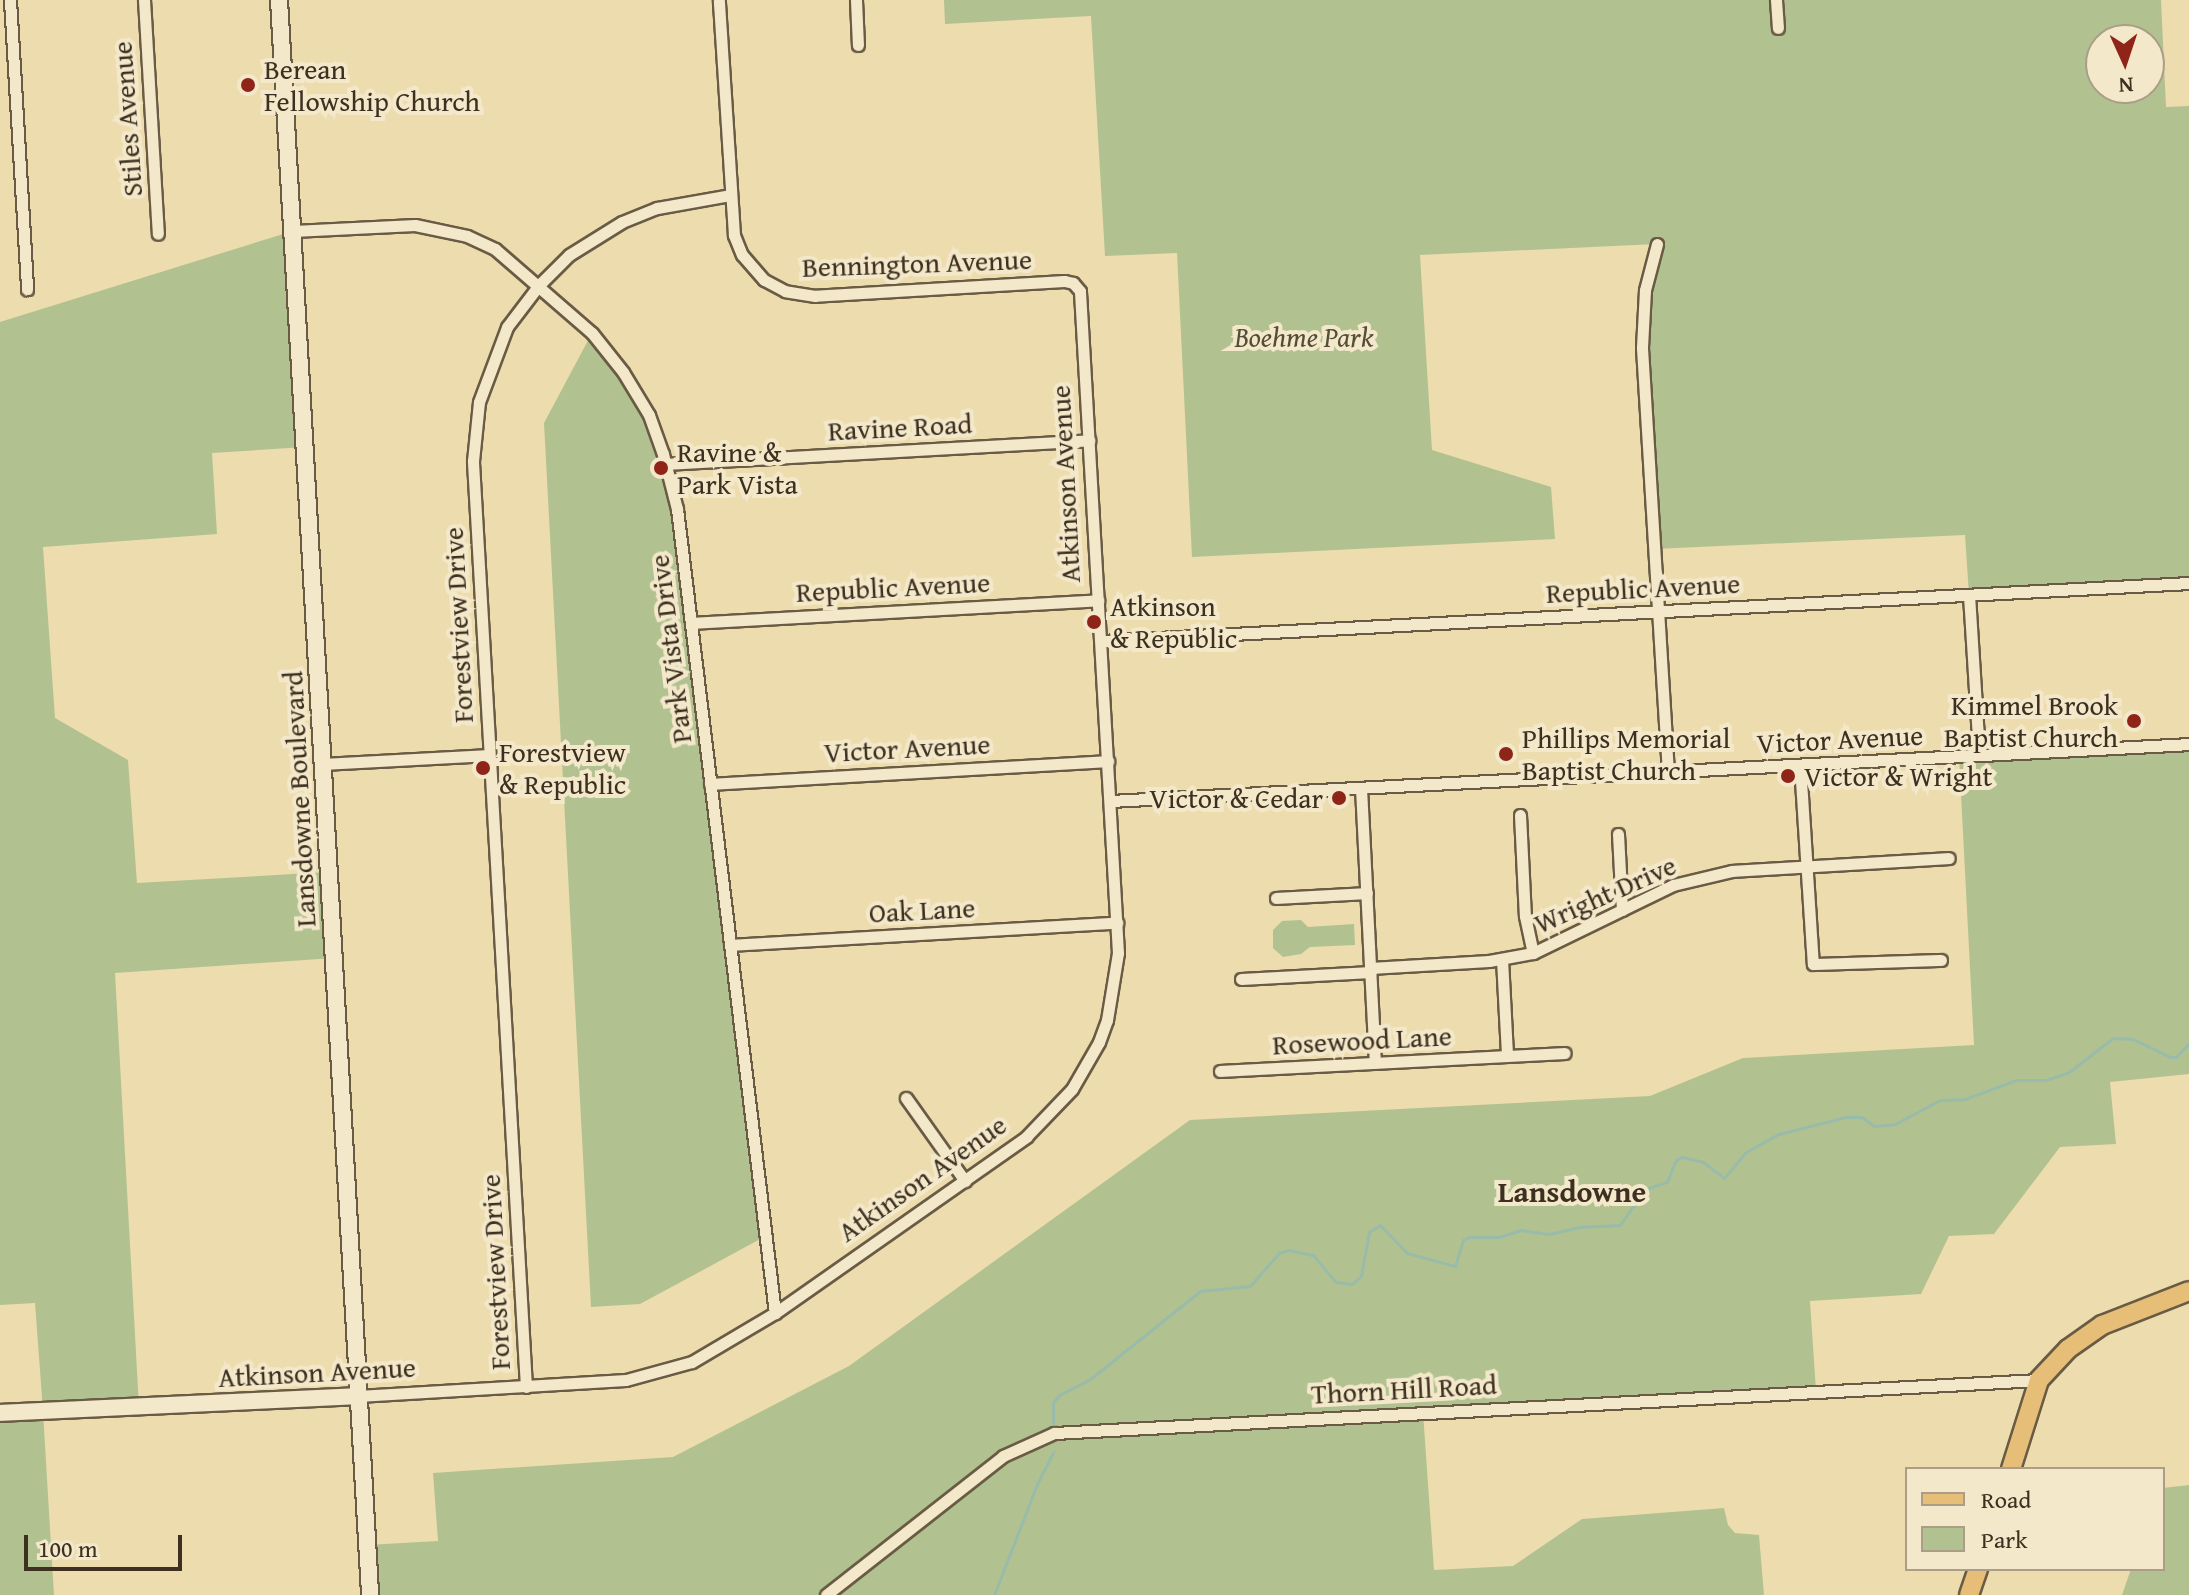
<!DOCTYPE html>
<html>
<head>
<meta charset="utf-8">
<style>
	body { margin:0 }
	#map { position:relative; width:2189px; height:1595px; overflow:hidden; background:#eddcae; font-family:"Gentium Book Plus",serif }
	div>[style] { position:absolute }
	.green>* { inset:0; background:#b1c290 }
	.stream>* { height:3px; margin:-1.5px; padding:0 1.5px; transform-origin:1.5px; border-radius:1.5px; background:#99bcaa }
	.roads { filter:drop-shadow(2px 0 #695b44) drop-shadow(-2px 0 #695b44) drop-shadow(0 2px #695b44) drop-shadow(0 -2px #695b44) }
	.street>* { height:11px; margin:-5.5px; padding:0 5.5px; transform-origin:5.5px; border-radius:5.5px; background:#f3e8ca }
	.secondary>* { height:16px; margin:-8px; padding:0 8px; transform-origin:8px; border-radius:8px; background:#f3e8ca }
	.primary>* { height:18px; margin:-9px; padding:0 9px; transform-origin:9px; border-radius:9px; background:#e6be77 }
	.dots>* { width:22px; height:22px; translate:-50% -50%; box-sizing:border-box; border:4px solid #f3e8ca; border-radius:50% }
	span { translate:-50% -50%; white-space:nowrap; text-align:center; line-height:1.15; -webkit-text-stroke:8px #f3e8ca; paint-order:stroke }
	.poi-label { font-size:28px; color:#3d3021 }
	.left { translate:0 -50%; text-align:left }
	.right { translate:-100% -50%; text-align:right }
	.street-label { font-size:28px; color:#3d3021 }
	.park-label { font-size:28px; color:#544d37; font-style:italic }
	.neighbourhood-label { font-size:30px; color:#3d3021; font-weight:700 }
	.legend { position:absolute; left:1905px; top:1467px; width:260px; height:104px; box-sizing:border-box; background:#f3e8ca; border:2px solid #aa9e86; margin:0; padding:10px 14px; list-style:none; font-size:24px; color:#3d3021 }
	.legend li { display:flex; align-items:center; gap:16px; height:40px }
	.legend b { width:40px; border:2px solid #aa9e86 }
	.north { position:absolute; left:2085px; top:24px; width:80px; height:80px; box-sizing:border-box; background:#f3e8ca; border:2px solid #aa9e86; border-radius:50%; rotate:177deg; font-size:22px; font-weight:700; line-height:32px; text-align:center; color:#3d3021 }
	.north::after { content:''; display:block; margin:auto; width:28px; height:36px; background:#8f2418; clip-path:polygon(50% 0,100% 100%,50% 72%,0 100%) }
	.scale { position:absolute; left:24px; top:1535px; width:158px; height:36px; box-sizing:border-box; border:4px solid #3d3021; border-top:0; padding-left:10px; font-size:24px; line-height:28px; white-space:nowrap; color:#3d3021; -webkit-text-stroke:6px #f3e8ca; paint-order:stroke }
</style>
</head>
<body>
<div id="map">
	<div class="green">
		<div style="clip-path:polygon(evenodd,944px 0,2161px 0,2166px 107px,2189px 106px,2189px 583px,1969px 595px,1965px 535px,1655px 549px,1642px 348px,1656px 244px,1420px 255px,1432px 450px,1551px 487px,1555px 539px,1192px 557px,1177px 253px,1105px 256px,1091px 16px,945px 24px,944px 0,2101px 40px,2149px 40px,2149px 88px,2101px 88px,2101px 40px)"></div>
		<div style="clip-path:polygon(293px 231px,305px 447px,212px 453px,217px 534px,43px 547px,55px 718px,128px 760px,137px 883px,329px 872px,334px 958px,115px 973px,139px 1407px,43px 1412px,54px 1595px,0 1595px,0 1413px,43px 1411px,35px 1303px,0 1305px,0 322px)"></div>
		<div style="clip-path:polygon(592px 333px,637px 392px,670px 476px,766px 1236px,640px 1304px,591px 1307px,544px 423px)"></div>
		<div style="clip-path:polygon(2189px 744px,2189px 1074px,2110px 1082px,2116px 1144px,2060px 1147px,1994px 1234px,1949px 1236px,1921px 1294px,1810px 1301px,1816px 1391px,1423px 1412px,1434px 1570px,1513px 1566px,1582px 1519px,1724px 1508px,1728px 1525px,1735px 1533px,1759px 1535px,1764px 1595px,370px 1595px,367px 1545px,438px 1541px,433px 1473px,673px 1457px,849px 1366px,1190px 1120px,1650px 1096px,1743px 1058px,1974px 1045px,1959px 756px)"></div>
		<div style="clip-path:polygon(1301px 920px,1308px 927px,1354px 924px,1355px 945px,1310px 947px,1301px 954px,1283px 957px,1273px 948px,1273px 930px,1282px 921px)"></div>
		<div style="clip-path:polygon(2189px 1485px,2189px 1595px,2122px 1595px,2131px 1569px,2163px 1569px,2163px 1488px)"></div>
	</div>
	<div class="stream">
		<div style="left:1053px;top:1423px;width:20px;rotate:-90deg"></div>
		<div style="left:1053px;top:1403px;width:10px;rotate:-53deg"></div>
		<div style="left:1059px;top:1395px;width:34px;rotate:-27deg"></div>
		<div style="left:1089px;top:1380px;width:142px;rotate:-38.7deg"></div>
		<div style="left:1200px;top:1291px;width:50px;rotate:-5.7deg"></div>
		<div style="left:1250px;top:1286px;width:44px;rotate:-48.7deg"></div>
		<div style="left:1279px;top:1253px;width:10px;rotate:-17deg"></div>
		<div style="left:1289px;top:1250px;width:25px;rotate:12deg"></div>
		<div style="left:1313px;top:1255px;width:35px;rotate:50deg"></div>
		<div style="left:1336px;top:1282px;width:16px;rotate:7deg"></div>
		<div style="left:1352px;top:1284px;width:12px;rotate:-42deg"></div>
		<div style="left:1361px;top:1276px;width:45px;rotate:-79.7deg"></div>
		<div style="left:1369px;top:1232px;width:13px;rotate:-32deg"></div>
		<div style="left:1380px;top:1225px;width:39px;rotate:46deg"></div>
		<div style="left:1407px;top:1253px;width:50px;rotate:15.2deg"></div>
		<div style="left:1455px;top:1266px;width:27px;rotate:-73deg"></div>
		<div style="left:1463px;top:1240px;width:7px;rotate:-27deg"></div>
		<div style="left:1469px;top:1237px;width:30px"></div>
		<div style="left:1499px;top:1237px;width:22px;rotate:-18deg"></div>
		<div style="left:1520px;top:1230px;width:29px;rotate:8deg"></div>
		<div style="left:1549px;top:1234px;width:31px;rotate:-13deg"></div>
		<div style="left:1579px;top:1227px;width:41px;rotate:-2.8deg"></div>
		<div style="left:1620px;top:1225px;width:44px;rotate:-55.2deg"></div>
		<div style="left:1645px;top:1189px;width:23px;rotate:-18deg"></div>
		<div style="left:1667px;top:1182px;width:24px;rotate:-68deg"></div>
		<div style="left:1676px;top:1160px;width:7px;rotate:-27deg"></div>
		<div style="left:1682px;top:1157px;width:22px;rotate:13deg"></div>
		<div style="left:1703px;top:1162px;width:26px;rotate:37deg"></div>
		<div style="left:1724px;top:1178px;width:34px;rotate:-50deg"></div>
		<div style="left:1746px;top:1152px;width:38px;rotate:-29deg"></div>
		<div style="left:1779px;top:1134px;width:69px;rotate:-14.2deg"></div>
		<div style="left:1846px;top:1117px;width:16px"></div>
		<div style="left:1862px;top:1117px;width:15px;rotate:37deg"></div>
		<div style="left:1874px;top:1126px;width:21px;rotate:-5deg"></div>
		<div style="left:1895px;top:1124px;width:51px;rotate:-28.1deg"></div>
		<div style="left:1940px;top:1100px;width:25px;rotate:-2deg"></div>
		<div style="left:1965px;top:1099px;width:54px;rotate:-20.4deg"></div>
		<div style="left:2016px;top:1080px;width:30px"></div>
		<div style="left:2046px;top:1080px;width:24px;rotate:-19deg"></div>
		<div style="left:2069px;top:1072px;width:56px;rotate:-37.7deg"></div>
		<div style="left:2113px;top:1038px;width:20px;rotate:3deg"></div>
		<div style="left:2133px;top:1039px;width:41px;rotate:25.9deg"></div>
		<div style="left:2170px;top:1057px;width:6px"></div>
		<div style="left:2176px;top:1057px;width:19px;rotate:-47deg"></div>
		<div style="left:994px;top:1595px;width:119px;rotate:-68.8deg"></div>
		<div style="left:1037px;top:1484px;width:36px;rotate:-63deg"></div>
	</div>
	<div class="roads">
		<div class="street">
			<div style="left:10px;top:0;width:290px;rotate:86.6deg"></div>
			<div style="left:144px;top:0;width:234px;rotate:86.6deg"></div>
			<div style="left:856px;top:0;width:45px;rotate:87.5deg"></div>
			<div style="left:1776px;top:0;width:28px;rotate:86deg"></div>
			<div style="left:293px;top:231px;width:122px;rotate:-2.8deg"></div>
			<div style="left:415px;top:225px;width:53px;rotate:11.9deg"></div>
			<div style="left:467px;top:236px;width:31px;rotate:25deg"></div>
			<div style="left:495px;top:249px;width:128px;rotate:40.9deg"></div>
			<div style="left:592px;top:333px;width:50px;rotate:51.5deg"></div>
			<div style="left:623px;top:372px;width:50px;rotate:58.8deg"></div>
			<div style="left:649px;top:415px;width:41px;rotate:70.3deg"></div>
			<div style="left:663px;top:454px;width:57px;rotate:75.7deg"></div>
			<div style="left:677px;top:509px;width:810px;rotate:83.05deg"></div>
			<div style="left:1657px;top:244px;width:48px;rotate:104.6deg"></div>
			<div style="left:1645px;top:290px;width:58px;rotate:93deg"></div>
			<div style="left:1642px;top:348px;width:425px;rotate:86.5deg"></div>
			<div style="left:666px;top:464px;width:424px;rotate:-3.2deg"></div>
			<div style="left:1969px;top:595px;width:160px;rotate:86.4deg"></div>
			<div style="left:691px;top:623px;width:408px;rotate:-3.2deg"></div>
			<div style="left:1101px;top:641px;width:1090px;rotate:-3.05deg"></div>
			<div style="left:323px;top:764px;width:166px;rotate:-3.1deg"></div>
			<div style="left:1800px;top:765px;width:199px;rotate:86.3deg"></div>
			<div style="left:1813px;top:964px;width:128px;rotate:-1.8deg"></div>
			<div style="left:710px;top:784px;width:399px;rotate:-3.3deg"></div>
			<div style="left:1361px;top:788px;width:275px;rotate:87.1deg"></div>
			<div style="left:1110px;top:801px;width:1081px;rotate:-3.02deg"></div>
			<div style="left:1520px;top:815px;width:101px;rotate:87.2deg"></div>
			<div style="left:1525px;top:916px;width:38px;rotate:78deg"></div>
			<div style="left:1618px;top:834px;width:76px;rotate:87deg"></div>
			<div style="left:1276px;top:898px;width:91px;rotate:-3.1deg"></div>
			<div style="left:730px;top:945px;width:388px;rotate:-3.3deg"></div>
			<div style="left:1502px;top:959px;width:97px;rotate:87deg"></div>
			<div style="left:1370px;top:968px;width:119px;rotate:-3.4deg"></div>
			<div style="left:1489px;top:961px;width:45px;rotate:-10.3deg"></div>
			<div style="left:1533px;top:953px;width:156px;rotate:-25.9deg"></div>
			<div style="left:1673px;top:885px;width:61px;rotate:-13.3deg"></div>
			<div style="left:1732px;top:871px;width:217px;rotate:-3.4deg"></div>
			<div style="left:1241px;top:979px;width:130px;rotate:-3.1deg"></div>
			<div style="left:1220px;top:1071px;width:345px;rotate:-3deg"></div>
			<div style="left:906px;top:1098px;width:102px;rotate:54.6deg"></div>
			<div style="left:526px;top:1387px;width:928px;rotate:-93.28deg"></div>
			<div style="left:473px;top:461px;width:59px;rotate:-84.2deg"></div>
			<div style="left:479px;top:402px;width:80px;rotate:-69.5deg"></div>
			<div style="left:507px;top:327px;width:53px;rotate:-52.7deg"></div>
			<div style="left:539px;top:285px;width:42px;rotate:-45deg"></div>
			<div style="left:569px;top:255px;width:62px;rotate:-31.9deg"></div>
			<div style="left:622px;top:222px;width:38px;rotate:-22deg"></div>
			<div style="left:657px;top:208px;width:74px;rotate:-10.1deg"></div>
			<div style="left:358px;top:1396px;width:268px;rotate:-3.4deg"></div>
			<div style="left:626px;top:1380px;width:68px;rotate:-15.3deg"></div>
			<div style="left:692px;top:1362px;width:96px;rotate:-30.6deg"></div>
			<div style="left:775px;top:1313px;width:307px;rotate:-35deg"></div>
			<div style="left:1026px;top:1137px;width:66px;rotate:-46.2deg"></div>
			<div style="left:1072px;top:1089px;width:54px;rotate:-60.1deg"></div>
			<div style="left:1099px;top:1042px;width:23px;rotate:-70deg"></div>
			<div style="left:1107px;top:1020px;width:68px;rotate:-80.7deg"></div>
			<div style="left:1118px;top:953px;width:663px;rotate:-93.29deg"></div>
			<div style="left:1080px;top:291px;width:11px;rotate:-131deg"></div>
			<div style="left:1073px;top:283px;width:9px;rotate:-167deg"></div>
			<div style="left:1064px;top:281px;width:249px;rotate:176.6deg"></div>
			<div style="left:815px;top:296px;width:30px;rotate:-171deg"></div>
			<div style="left:785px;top:291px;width:24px;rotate:-152deg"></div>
			<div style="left:764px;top:280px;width:33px;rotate:-131deg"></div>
			<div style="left:742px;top:255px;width:22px;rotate:-112deg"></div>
			<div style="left:734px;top:235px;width:235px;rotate:-93.7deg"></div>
			<div style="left:826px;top:1595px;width:225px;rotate:-38.1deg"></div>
			<div style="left:1003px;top:1456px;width:56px;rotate:-24.3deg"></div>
			<div style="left:1054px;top:1433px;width:986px;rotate:-3.08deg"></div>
		</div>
		<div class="secondary">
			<div style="left:279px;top:0;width:1598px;rotate:86.73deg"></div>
			<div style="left:0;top:1413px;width:358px;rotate:-2.7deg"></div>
		</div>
		<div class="primary">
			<div style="left:2011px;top:1469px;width:93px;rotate:-72.5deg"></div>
			<div style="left:2039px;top:1380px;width:42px;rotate:-46.9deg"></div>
			<div style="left:2068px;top:1349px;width:42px;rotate:-35.2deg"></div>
			<div style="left:2102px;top:1325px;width:93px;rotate:-21.3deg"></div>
			<div style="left:1969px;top:1595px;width:28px;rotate:-71deg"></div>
		</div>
	</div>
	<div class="dots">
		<div style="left:248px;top:85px;background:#8f2418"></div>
		<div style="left:661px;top:468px;background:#8f2418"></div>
		<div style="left:1094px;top:622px;background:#8f2418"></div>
		<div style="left:2134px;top:721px;background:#8f2418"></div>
		<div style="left:1506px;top:754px;background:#8f2418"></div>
		<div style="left:483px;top:768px;background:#8f2418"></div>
		<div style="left:1788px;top:776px;background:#8f2418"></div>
		<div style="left:1339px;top:798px;background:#8f2418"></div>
	</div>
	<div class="poi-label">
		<span class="left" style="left:264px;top:85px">Berean<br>Fellowship Church</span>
		<span class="left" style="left:677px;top:468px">Ravine &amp;<br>Park Vista</span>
		<span class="left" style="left:1110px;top:622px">Atkinson<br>&amp; Republic</span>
		<span class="right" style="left:2118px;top:721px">Kimmel Brook<br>Baptist Church</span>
		<span class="left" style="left:1522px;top:754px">Phillips Memorial<br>Baptist Church</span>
		<span class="left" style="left:499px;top:768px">Forestview<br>&amp; Republic</span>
		<span class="left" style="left:1804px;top:776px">Victor &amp; Wright</span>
		<span class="right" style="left:1323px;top:798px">Victor &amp; Cedar</span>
	</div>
	<div class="street-label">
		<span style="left:127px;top:119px;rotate:-94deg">Stiles Avenue</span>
		<span style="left:917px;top:263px;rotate:-2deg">Bennington Avenue</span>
		<span style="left:900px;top:427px;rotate:-3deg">Ravine Road</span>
		<span style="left:1065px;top:484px;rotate:-93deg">Atkinson Avenue</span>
		<span style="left:893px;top:587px;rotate:-3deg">Republic Avenue</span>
		<span style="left:1643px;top:588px;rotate:-3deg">Republic Avenue</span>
		<span style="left:458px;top:625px;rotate:-93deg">Forestview Drive</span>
		<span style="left:670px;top:649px;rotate:-97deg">Park Vista Drive</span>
		<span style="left:1840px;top:739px;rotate:-3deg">Victor Avenue</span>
		<span style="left:907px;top:748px;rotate:-3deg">Victor Avenue</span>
		<span style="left:299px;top:799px;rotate:-93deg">Lansdowne Boulevard</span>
		<span style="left:1605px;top:894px;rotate:-24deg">Wright Drive</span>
		<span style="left:922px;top:910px;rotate:-3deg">Oak Lane</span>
		<span style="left:1362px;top:1040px;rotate:-3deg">Rosewood Lane</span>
		<span style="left:922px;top:1178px;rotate:-35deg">Atkinson Avenue</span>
		<span style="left:495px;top:1272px;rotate:-93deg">Forestview Drive</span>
		<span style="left:317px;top:1372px;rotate:-3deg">Atkinson Avenue</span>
		<span style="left:1404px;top:1389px;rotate:-3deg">Thorn Hill Road</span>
	</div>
	<div class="park-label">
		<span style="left:1304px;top:337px">Boehme Park</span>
	</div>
	<div class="neighbourhood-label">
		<span style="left:1572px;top:1191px">Lansdowne</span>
	</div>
	<ul class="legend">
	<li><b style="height:10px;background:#e6be77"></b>Road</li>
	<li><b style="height:22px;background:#b1c290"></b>Park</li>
	</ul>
	<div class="north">N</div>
	<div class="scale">100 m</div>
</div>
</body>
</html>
